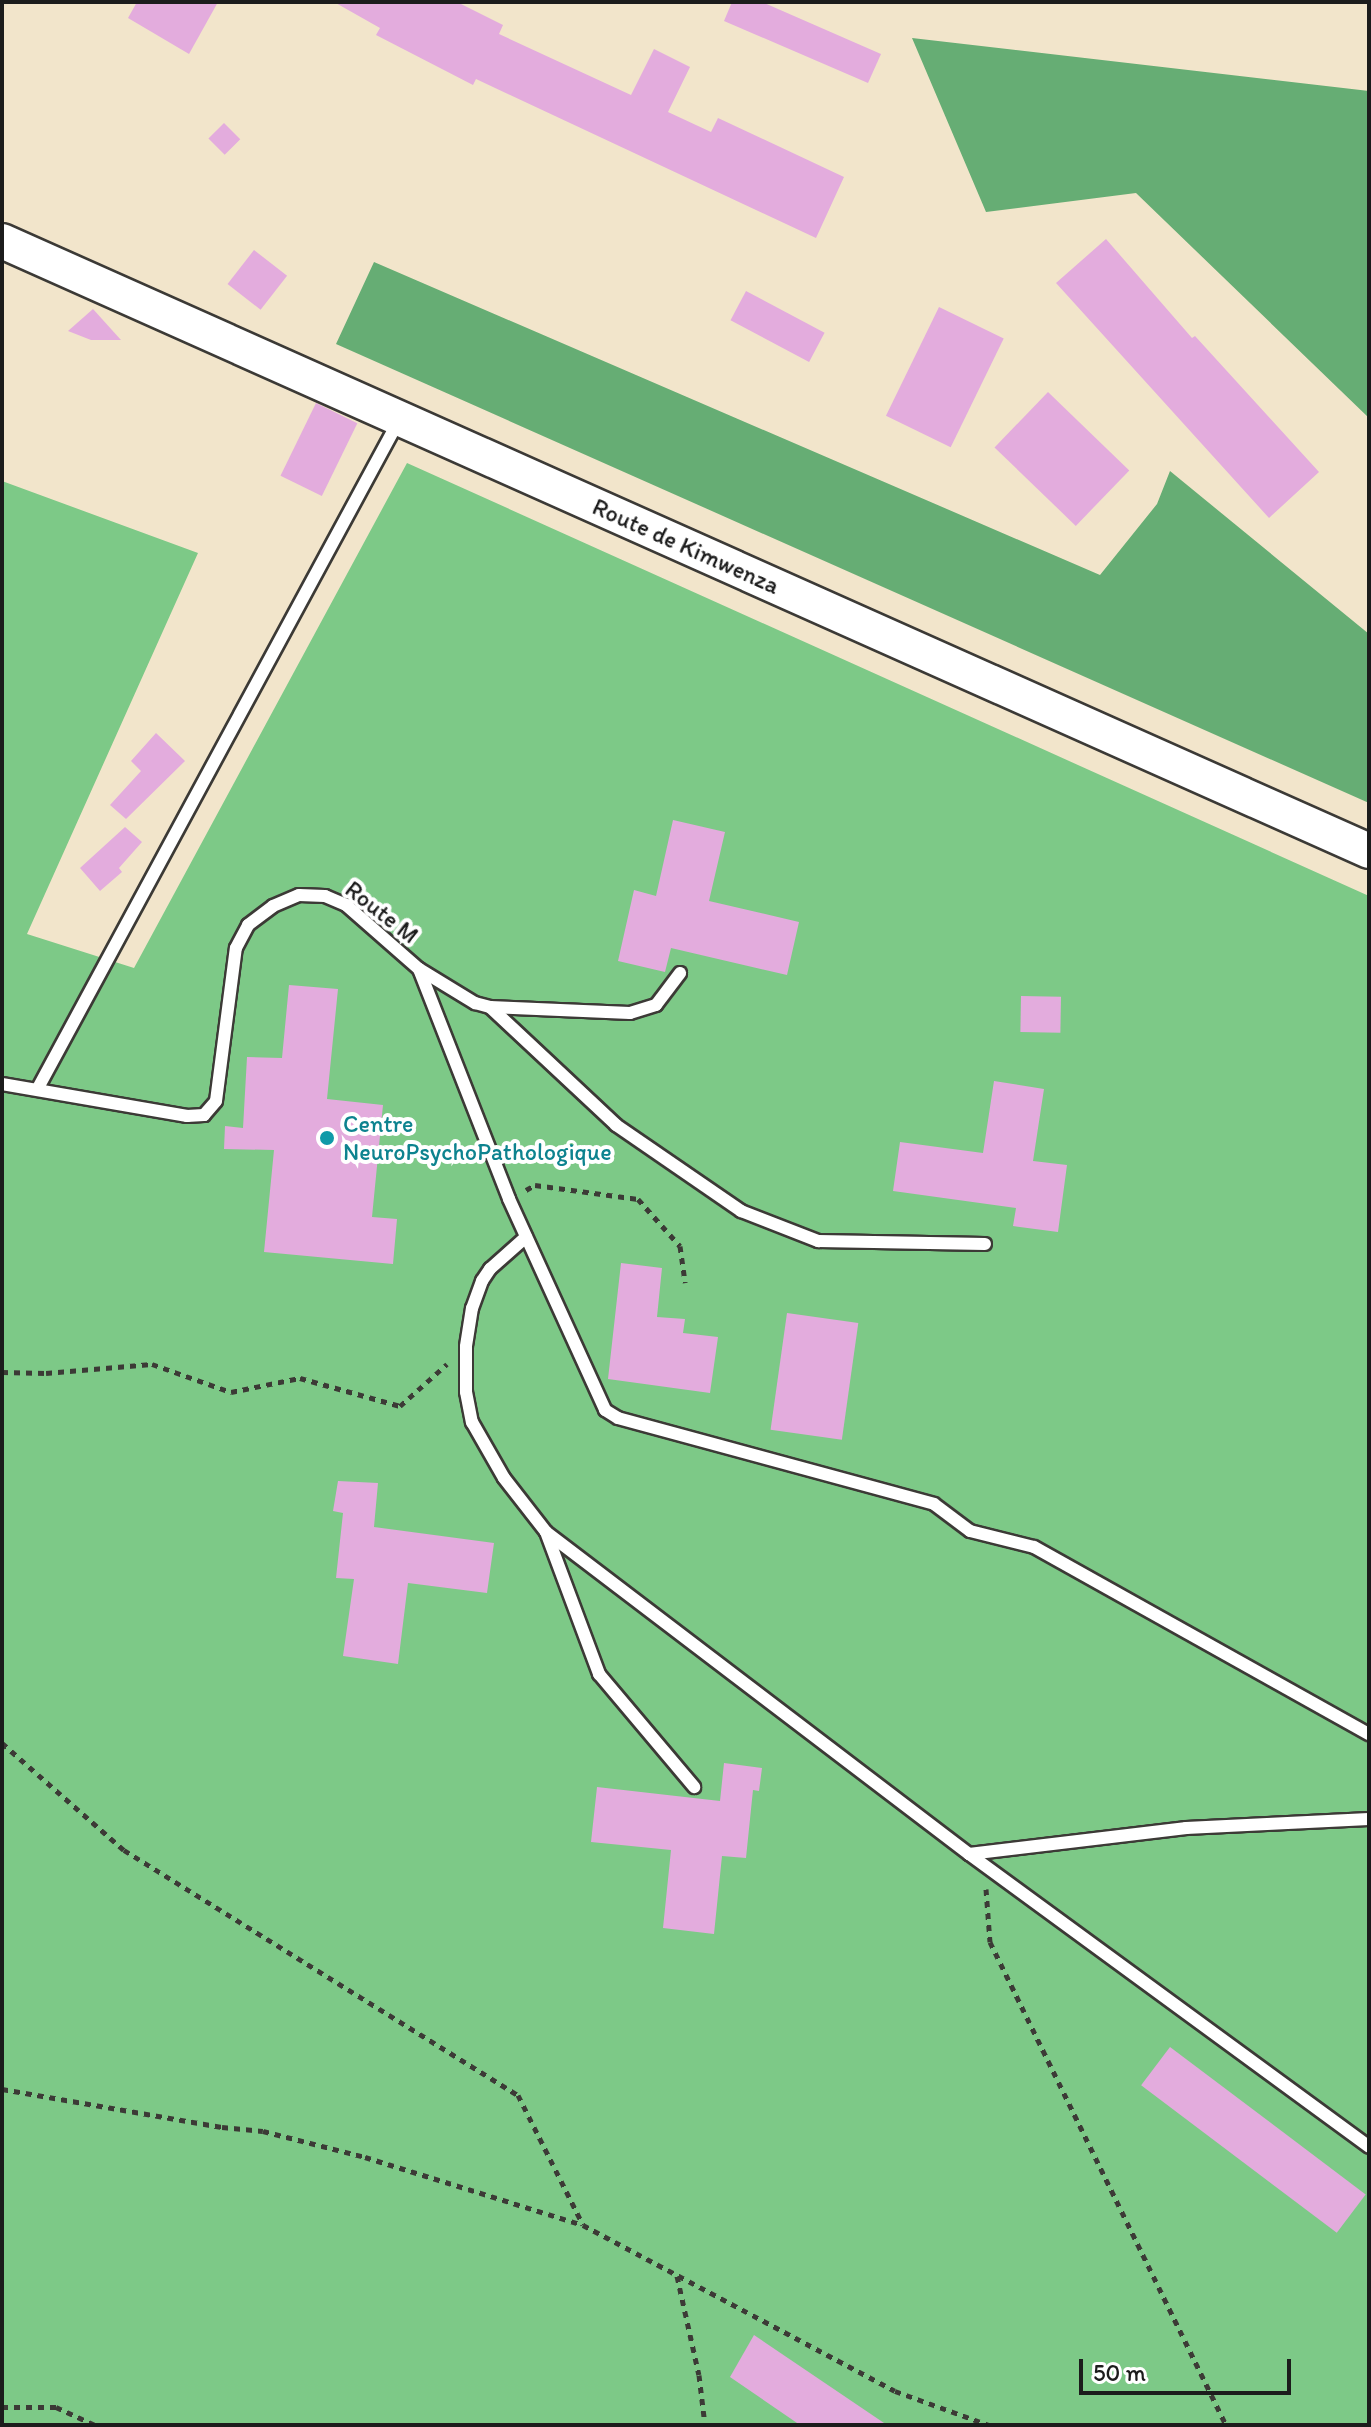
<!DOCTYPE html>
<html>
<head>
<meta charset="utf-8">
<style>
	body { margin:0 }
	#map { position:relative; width:1371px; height:2427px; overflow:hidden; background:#f2e5cb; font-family:Itim,sans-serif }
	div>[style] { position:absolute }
	.green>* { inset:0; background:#7dc987 }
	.forest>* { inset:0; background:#66ad74 }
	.building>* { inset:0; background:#e3acdd; transform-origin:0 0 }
	.path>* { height:5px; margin-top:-2.5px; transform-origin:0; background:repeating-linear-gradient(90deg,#3c3a36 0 6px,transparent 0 12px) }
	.roads { filter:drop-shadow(2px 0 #3c3a36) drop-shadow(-2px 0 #3c3a36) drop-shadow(0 2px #3c3a36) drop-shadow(0 -2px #3c3a36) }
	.lane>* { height:12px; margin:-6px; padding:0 6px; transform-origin:6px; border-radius:6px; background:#fff }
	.secondary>* { height:34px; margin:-17px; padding:0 17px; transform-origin:17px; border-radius:17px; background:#fff }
	.dots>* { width:22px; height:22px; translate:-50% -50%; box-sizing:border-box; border:4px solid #fff; border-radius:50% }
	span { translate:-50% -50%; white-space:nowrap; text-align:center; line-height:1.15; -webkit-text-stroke:8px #fff; paint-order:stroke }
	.street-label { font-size:24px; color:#1c1c1c }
	.culture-label { font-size:24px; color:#0d838f }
	.left { translate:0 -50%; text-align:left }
	.frame { position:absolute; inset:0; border:4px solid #1c1c1c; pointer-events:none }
	.scale { position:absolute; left:1079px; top:2359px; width:212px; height:36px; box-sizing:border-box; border:4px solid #1c1c1c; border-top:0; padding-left:10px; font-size:24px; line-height:28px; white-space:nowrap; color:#1c1c1c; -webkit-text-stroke:6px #fff; paint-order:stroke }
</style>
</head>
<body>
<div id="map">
	<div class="green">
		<div style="clip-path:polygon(407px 463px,1369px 896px,1369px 2425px,2px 2425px,2px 481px,198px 553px,27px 934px,134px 968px)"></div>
	</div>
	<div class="forest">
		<div style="clip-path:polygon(912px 38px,1369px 91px,1369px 418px,1136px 193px,986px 212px)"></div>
		<div style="clip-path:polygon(374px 262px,1100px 575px,1157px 504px,1170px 471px,1369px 634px,1369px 803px,336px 344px)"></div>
	</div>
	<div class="building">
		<div style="clip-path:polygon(137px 2px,218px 2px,189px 54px,128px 18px)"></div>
		<div style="clip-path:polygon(334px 2px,457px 2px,503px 25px,499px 34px,631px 95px,654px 49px,690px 67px,668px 112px,711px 132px,718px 118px,844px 177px,816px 238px,476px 79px,473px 85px,376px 35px,380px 28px)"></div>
		<div style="clip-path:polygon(732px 2px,762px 2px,881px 54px,868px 83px,724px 21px)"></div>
		<div style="left:224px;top:123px;width:23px;height:22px;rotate:45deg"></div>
		<div style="clip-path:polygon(1106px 239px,1192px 338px,1195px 336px,1319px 472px,1269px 518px,1056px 283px)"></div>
		<div style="left:254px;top:250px;width:42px;height:43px;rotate:38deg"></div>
		<div style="left:746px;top:291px;width:89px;height:33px;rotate:28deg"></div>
		<div style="left:939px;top:307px;width:72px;height:121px;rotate:26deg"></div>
		<div style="clip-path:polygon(93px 309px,121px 340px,91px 340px,68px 331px)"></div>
		<div style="left:1048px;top:392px;width:113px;height:77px;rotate:44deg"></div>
		<div style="left:316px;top:403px;width:46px;height:81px;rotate:26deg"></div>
		<div style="clip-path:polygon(156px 733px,185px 761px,126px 819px,110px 805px,141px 771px,131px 761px)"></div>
		<div style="clip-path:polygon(673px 820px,725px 832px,709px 901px,799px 922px,787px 975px,671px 948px,665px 972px,618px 961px,634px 890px,656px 896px)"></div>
		<div style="clip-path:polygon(125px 827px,142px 842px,119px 868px,122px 872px,100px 891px,80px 868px)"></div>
		<div style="clip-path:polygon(289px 985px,338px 989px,327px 1099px,383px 1105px,372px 1217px,397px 1219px,393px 1264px,264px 1252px,274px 1150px,224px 1149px,225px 1126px,243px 1128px,247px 1057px,282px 1058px)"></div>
		<div style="left:1021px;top:996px;width:40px;height:36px;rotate:1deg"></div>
		<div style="clip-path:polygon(994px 1081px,1044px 1089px,1033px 1161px,1067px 1165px,1058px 1232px,1013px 1226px,1016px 1208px,893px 1191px,900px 1142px,983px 1153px)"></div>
		<div style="clip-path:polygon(621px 1263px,662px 1268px,657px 1317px,685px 1319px,683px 1333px,718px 1337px,710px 1393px,608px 1379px)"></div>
		<div style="left:787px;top:1313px;width:72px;height:118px;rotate:8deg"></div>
		<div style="clip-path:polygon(338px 1481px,378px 1483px,374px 1527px,494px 1543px,487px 1593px,408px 1583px,398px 1664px,343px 1656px,354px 1579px,336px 1578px,343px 1513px,333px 1511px)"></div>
		<div style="clip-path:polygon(724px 1763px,762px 1768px,759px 1791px,753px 1790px,746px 1858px,722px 1856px,714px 1934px,663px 1928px,671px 1850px,591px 1842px,597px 1787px,720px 1801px)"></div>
		<div style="left:1170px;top:2047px;width:245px;height:48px;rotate:37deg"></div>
		<div style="clip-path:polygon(754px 2335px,887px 2425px,800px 2425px,730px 2377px)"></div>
	</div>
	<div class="path">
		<div style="left:526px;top:1190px;width:10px;rotate:-29deg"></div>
		<div style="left:535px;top:1185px;width:104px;rotate:7.7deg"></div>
		<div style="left:638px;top:1199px;width:63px;rotate:48.2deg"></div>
		<div style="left:680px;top:1246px;width:37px;rotate:82deg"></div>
		<div style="left:2px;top:1372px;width:44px;rotate:1.3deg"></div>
		<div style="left:46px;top:1373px;width:106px;rotate:-4.9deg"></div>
		<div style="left:152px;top:1364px;width:84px;rotate:19.5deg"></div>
		<div style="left:231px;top:1392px;width:70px;rotate:-11.5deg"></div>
		<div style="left:300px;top:1378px;width:104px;rotate:15.6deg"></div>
		<div style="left:400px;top:1406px;width:63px;rotate:-41.8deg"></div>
		<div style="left:2px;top:1743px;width:162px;rotate:41.3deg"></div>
		<div style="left:124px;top:1850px;width:464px;rotate:31.9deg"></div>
		<div style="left:518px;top:2095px;width:145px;rotate:63.4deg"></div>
		<div style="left:986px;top:1889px;width:53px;rotate:85.7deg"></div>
		<div style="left:990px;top:1942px;width:538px;rotate:63.96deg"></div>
		<div style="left:2px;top:2089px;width:223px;rotate:9.8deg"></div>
		<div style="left:222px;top:2127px;width:41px;rotate:5.6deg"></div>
		<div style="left:263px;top:2131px;width:105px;rotate:14.3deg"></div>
		<div style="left:365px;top:2157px;width:228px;rotate:17.3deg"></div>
		<div style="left:583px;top:2225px;width:353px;rotate:28deg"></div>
		<div style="left:895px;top:2391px;width:100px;rotate:19.9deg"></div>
		<div style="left:677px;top:2276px;width:101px;rotate:77.5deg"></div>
		<div style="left:699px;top:2375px;width:50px;rotate:83.2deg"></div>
		<div style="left:2px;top:2407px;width:54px"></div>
		<div style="left:56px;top:2407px;width:43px;rotate:24.8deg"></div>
	</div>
	<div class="roads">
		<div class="lane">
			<div style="left:419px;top:969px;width:247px;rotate:68.6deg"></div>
			<div style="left:509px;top:1199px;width:232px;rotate:65.5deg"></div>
			<div style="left:605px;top:1410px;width:15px;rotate:32deg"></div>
			<div style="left:618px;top:1418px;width:327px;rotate:15.2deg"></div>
			<div style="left:934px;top:1504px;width:45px;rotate:36.9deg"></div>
			<div style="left:970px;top:1531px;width:66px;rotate:14deg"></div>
			<div style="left:1034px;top:1547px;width:384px;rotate:29.2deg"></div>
			<div style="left:490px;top:1007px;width:173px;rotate:43.1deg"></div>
			<div style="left:616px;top:1125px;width:152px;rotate:34.5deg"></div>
			<div style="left:741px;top:1211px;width:83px;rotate:21.3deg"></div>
			<div style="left:818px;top:1241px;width:167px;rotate:1deg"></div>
			<div style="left:2px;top:1084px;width:188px;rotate:9.8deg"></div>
			<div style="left:187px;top:1116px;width:17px;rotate:-3deg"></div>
			<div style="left:204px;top:1115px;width:18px;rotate:-49deg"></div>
			<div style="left:216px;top:1101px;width:154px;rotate:-82.6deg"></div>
			<div style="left:236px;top:948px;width:26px;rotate:-62deg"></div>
			<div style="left:248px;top:925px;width:31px;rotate:-37deg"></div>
			<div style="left:273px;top:906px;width:28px;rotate:-23deg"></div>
			<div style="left:299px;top:895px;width:26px;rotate:2deg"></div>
			<div style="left:325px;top:896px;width:23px;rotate:23deg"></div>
			<div style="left:346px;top:905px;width:97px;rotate:41.2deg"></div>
			<div style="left:419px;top:969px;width:66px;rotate:31.3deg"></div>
			<div style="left:475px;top:1003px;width:16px;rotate:15deg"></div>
			<div style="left:490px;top:1007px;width:140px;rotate:2.5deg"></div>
			<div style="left:630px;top:1013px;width:27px;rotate:-17deg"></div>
			<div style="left:656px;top:1005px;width:40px;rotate:-53deg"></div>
			<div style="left:38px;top:1088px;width:759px;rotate:-61.61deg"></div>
			<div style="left:526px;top:1237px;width:48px;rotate:138.4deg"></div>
			<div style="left:490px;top:1269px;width:14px;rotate:124deg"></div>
			<div style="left:482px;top:1281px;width:29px;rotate:110deg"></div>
			<div style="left:472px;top:1308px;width:39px;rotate:99deg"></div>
			<div style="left:466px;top:1347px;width:45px;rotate:90deg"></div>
			<div style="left:466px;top:1392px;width:31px;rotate:79deg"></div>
			<div style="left:472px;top:1422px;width:64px;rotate:60.3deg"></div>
			<div style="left:504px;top:1478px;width:68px;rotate:52.1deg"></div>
			<div style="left:546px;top:1532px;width:532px;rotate:37.28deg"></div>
			<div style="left:969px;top:1854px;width:496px;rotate:36.2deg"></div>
			<div style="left:546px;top:1532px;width:152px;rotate:69.5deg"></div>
			<div style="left:599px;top:1674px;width:148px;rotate:49.9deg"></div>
			<div style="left:969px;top:1854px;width:219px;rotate:-6.8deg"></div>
			<div style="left:1186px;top:1828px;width:183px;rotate:-2.8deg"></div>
		</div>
		<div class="secondary">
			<div style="left:2px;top:241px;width:1497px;rotate:24.05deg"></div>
		</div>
	</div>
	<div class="dots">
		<div style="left:327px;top:1138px;background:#0f9aa8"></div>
	</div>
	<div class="street-label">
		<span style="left:686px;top:546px;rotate:24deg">Route de Kimwenza</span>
		<span style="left:382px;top:912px;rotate:38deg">Route M</span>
	</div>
	<div class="culture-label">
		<span class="left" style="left:343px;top:1138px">Centre<br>NeuroPsychoPathologique</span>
	</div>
	<div class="frame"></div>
	<div class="scale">50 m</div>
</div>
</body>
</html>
